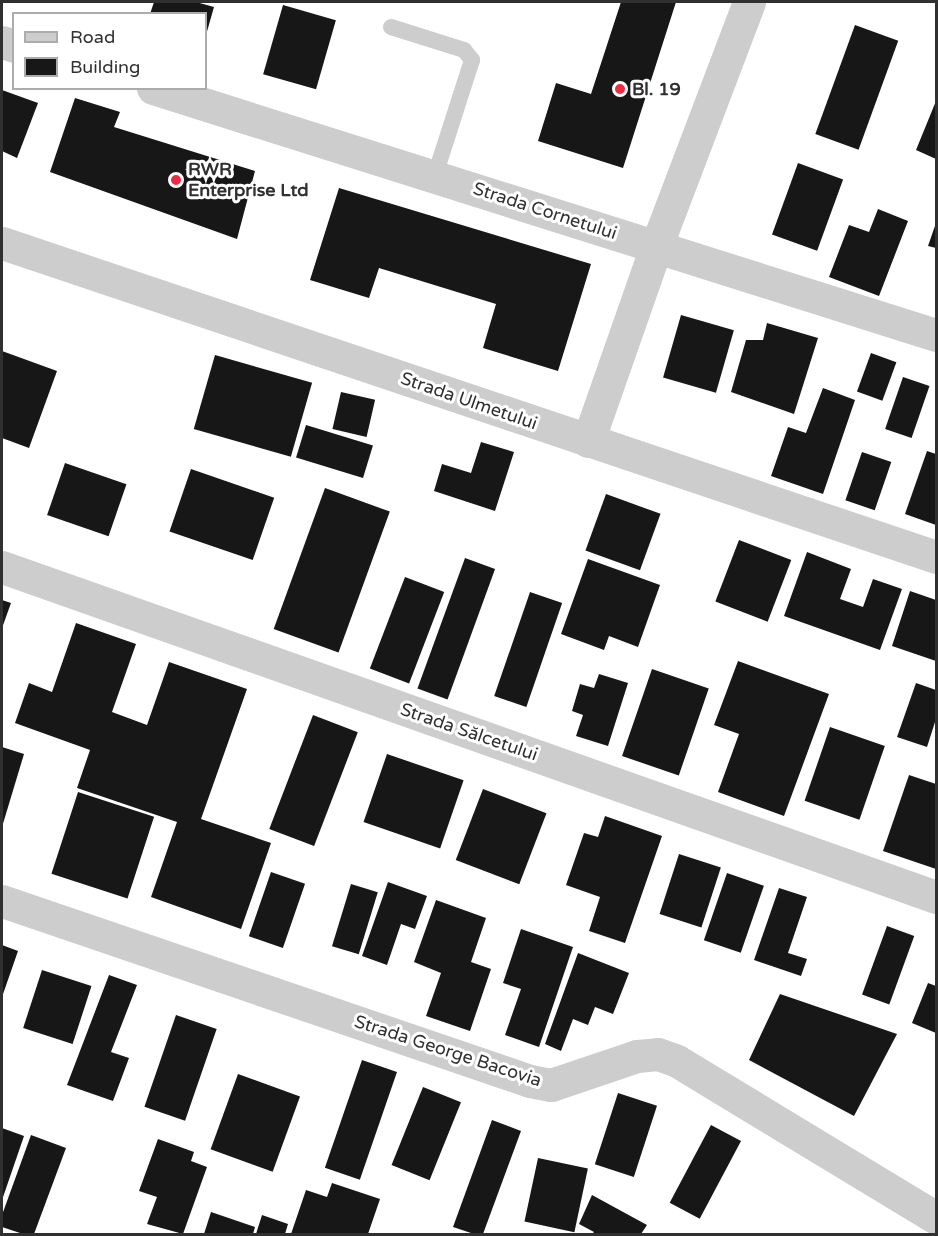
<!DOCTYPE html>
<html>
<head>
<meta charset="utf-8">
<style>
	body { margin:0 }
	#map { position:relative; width:938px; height:1236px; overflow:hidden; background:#fff; font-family:"Varela Round",sans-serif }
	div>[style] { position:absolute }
	.building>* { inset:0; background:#171717; transform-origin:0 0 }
	.lane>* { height:16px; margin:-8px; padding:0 8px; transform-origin:8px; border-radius:8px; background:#cdcdcd }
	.street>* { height:33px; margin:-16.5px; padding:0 16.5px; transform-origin:16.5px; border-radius:16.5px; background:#cdcdcd }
	.dots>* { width:16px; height:16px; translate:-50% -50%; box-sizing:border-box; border:3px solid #fff; border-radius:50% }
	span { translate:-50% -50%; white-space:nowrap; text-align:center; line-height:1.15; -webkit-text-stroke:6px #fff; paint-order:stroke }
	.poi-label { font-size:18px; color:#303030; font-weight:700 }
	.left { translate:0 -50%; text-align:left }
	.street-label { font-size:18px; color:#303030 }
	.frame { position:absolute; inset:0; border:3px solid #303030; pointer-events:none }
	.legend { position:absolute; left:12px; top:12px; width:195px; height:78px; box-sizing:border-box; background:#fff; border:2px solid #acacac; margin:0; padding:8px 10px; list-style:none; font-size:18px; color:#303030 }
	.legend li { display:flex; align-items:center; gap:12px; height:30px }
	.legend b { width:30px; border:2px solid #acacac }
</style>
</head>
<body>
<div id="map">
	<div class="building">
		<div style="clip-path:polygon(154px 2px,196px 2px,214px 7px,206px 35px,206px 14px,150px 14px)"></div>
		<div style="clip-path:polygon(621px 2px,676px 2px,623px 168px,538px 141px,556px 83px,591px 94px)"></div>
		<div style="left:283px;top:5px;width:55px;height:72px;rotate:16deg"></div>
		<div style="left:855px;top:25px;width:46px;height:116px;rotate:20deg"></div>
		<div style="clip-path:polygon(2px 90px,38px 103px,17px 158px,2px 151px)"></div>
		<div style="clip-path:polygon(75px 98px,120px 112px,114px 127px,255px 171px,237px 239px,50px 172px)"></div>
		<div style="clip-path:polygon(936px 101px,936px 159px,916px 150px)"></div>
		<div style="left:798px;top:163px;width:48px;height:76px;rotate:20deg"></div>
		<div style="clip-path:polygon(339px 188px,591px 264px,558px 371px,483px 348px,496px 304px,379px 268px,369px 298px,310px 280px)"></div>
		<div style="clip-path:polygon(878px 209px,908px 221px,879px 296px,829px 277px,849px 225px,869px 232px)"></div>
		<div style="clip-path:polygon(936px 223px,936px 248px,928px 246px)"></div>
		<div style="left:681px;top:315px;width:55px;height:65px;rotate:16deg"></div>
		<div style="clip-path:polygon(767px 323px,818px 338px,794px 414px,731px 392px,746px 340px,763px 340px)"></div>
		<div style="clip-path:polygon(2px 351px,57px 371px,29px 448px,2px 438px)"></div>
		<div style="left:871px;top:353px;width:27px;height:41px;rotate:20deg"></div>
		<div style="left:215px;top:355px;width:101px;height:77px;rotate:16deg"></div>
		<div style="left:903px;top:377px;width:28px;height:55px;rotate:19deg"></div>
		<div style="clip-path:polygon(823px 388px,855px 400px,823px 494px,771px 476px,788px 427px,806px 433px)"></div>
		<div style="left:341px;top:392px;width:35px;height:38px;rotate:13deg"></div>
		<div style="left:306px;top:425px;width:70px;height:34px;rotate:17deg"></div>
		<div style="clip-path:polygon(481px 442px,514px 452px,495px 511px,434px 491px,442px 464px,471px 473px)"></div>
		<div style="clip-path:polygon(927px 451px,936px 454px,936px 525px,905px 514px)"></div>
		<div style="left:862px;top:452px;width:31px;height:51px;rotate:19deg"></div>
		<div style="left:65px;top:463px;width:65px;height:55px;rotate:19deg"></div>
		<div style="left:191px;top:469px;width:88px;height:66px;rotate:19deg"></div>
		<div style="left:325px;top:488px;width:69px;height:150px;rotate:20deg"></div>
		<div style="left:606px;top:494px;width:58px;height:60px;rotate:20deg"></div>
		<div style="left:739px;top:540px;width:56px;height:66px;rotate:21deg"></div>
		<div style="clip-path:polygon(807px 552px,851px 569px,840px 599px,863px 607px,873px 579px,902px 589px,880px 650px,784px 616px)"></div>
		<div style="left:465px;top:558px;width:32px;height:139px;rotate:20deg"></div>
		<div style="clip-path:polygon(588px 559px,660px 585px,638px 647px,609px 636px,604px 650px,561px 634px)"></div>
		<div style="left:405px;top:577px;width:42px;height:98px;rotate:21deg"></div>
		<div style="clip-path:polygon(910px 591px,936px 600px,936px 661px,892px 646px)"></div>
		<div style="left:530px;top:592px;width:34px;height:110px;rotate:19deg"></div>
		<div style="clip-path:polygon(2px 600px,11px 603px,2px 628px)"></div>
		<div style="clip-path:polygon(76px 623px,136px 644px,112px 712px,147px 725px,169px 662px,247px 689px,201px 819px,271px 843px,241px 929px,151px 897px,177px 822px,77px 788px,90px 750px,15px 723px,29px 683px,52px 692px)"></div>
		<div style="clip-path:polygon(738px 661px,829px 694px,784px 816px,718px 792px,739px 734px,714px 725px)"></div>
		<div style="left:652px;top:669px;width:60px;height:92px;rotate:19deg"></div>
		<div style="clip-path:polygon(599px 674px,628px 683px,608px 746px,576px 736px,583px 715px,572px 711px,580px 684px,594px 688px)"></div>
		<div style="clip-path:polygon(916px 683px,936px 690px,936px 719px,927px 747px,897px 737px)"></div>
		<div style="left:313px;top:715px;width:48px;height:122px;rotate:21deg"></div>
		<div style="left:830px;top:727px;width:58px;height:78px;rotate:19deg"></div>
		<div style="clip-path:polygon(2px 747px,24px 754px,2px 827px)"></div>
		<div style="left:387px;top:754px;width:81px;height:72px;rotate:19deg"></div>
		<div style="clip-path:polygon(909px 775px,936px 784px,936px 869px,883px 851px)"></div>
		<div style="left:483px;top:789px;width:68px;height:76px;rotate:21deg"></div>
		<div style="left:78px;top:792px;width:80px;height:86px;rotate:18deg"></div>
		<div style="clip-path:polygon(605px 816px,662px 836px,625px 943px,589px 931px,600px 897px,566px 885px,584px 833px,598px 837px)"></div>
		<div style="left:679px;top:854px;width:44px;height:63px;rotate:18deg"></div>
		<div style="left:271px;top:872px;width:36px;height:68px;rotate:19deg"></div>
		<div style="left:727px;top:873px;width:39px;height:71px;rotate:19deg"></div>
		<div style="clip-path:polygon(388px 882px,427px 896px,415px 929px,401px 924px,387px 965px,362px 956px)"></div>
		<div style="left:351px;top:884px;width:28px;height:65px;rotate:17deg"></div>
		<div style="clip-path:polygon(779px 888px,807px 897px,788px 953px,807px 959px,801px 976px,754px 960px)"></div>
		<div style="clip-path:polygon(436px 900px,486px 918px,471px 962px,491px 969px,470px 1031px,426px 1016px,441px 973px,414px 962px)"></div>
		<div style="left:887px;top:926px;width:29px;height:73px;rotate:20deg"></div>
		<div style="clip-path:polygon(521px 929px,573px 947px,539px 1047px,505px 1035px,521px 989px,503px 983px)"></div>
		<div style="clip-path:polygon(2px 945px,18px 951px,2px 997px)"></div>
		<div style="clip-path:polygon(578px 953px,629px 973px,613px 1014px,595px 1007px,588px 1025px,573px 1019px,561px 1051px,545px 1044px)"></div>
		<div style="left:42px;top:970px;width:52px;height:61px;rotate:18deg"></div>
		<div style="clip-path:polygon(109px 975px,137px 985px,111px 1052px,129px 1058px,113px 1101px,67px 1085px)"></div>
		<div style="clip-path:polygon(928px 983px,936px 986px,936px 1033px,912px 1023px)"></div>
		<div style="clip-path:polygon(780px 994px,897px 1034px,854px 1116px,749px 1060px)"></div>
		<div style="left:176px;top:1015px;width:43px;height:97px;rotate:19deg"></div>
		<div style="left:362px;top:1060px;width:37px;height:114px;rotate:19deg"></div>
		<div style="left:238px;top:1074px;width:66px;height:80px;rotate:20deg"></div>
		<div style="left:423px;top:1087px;width:41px;height:84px;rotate:22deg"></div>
		<div style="left:618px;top:1093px;width:41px;height:75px;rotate:18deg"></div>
		<div style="clip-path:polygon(492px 1120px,521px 1131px,483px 1234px,474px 1234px,453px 1227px)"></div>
		<div style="left:711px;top:1125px;width:34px;height:88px;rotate:28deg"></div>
		<div style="clip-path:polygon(2px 1128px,24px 1136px,2px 1200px)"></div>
		<div style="clip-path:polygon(31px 1135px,66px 1148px,34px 1234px,23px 1234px,2px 1227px,2px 1215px)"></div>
		<div style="clip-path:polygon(158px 1139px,194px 1152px,191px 1161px,207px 1167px,183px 1234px,147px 1224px,157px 1197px,139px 1191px)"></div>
		<div style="left:538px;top:1158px;width:51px;height:65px;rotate:12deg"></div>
		<div style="clip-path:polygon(332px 1183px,380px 1199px,368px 1234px,291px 1234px,306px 1190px,327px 1197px)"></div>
		<div style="clip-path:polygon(592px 1195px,647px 1225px,641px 1234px,592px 1234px,594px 1232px,579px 1224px)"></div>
		<div style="clip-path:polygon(211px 1212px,255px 1227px,253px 1234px,204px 1234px)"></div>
		<div style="clip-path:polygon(262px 1215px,288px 1224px,285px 1234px,256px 1234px)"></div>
	</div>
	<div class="lane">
		<div style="left:391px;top:27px;width:77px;rotate:17.5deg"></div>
		<div style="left:464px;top:50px;width:13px;rotate:51deg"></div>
		<div style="left:472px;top:60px;width:121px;rotate:107.8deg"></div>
	</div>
	<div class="street">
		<div style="left:2px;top:42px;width:13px;rotate:18deg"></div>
		<div style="left:153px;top:88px;width:821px;rotate:17.51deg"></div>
		<div style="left:2px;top:243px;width:985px;rotate:18.58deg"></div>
		<div style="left:588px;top:441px;width:206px;rotate:-70.7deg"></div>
		<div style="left:656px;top:247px;width:262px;rotate:-69.2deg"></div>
		<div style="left:2px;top:567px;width:991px;rotate:19.46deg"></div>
		<div style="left:2px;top:901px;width:558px;rotate:18.82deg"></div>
		<div style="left:530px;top:1081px;width:21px;rotate:11deg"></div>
		<div style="left:551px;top:1085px;width:91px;rotate:-18.6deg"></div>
		<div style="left:637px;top:1056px;width:21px;rotate:-5deg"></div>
		<div style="left:658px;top:1054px;width:20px;rotate:20deg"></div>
		<div style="left:677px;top:1061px;width:303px;rotate:31.2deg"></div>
	</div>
	<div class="dots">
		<div style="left:620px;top:89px;background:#ee2b43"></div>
		<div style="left:176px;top:180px;background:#ee2b43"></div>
	</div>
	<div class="poi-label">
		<span class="left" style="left:632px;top:89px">Bl. 19</span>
		<span class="left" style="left:188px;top:180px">RWR<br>Enterprise Ltd</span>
	</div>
	<div class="street-label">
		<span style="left:545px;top:211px;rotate:18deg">Strada Cornetului</span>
		<span style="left:469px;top:401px;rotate:19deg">Strada Ulmetului</span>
		<span style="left:469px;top:732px;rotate:19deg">Strada Sălcetului</span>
		<span style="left:448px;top:1051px;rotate:18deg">Strada George Bacovia</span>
	</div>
	<div class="frame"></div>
	<ul class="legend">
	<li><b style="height:8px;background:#cdcdcd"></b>Road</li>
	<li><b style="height:16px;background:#171717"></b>Building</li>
	</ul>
</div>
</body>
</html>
